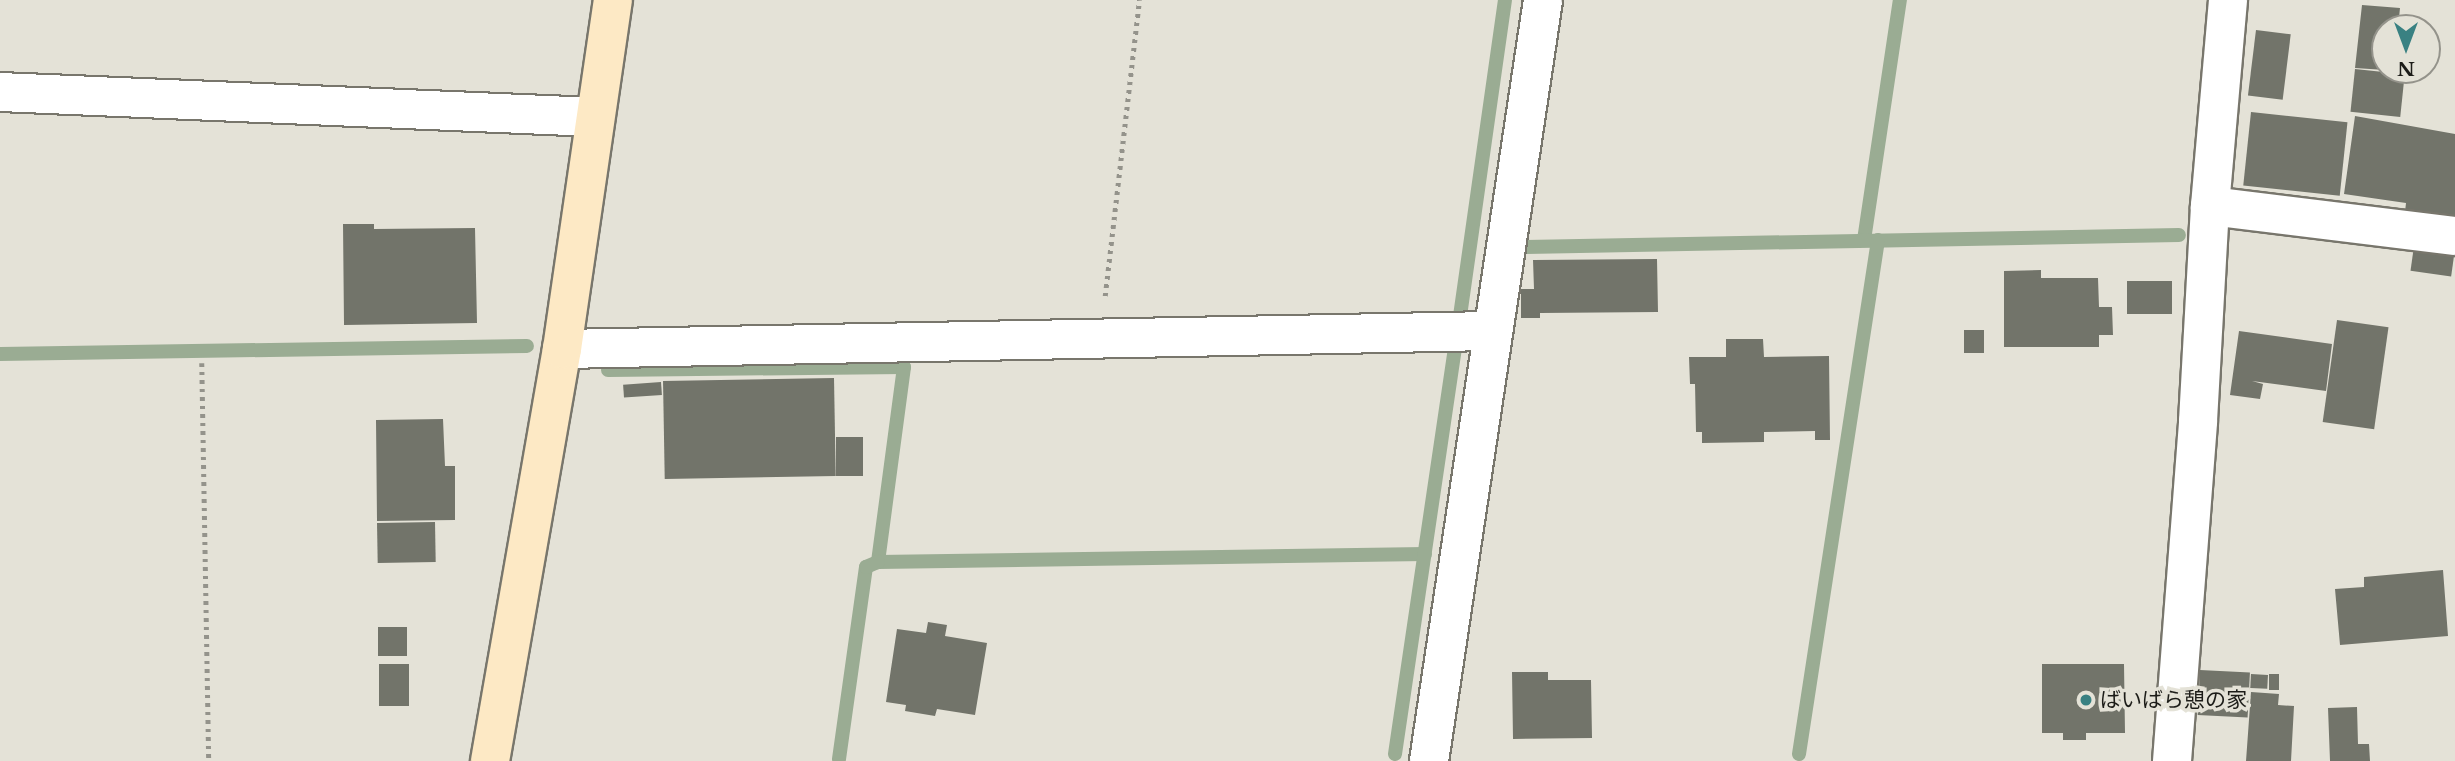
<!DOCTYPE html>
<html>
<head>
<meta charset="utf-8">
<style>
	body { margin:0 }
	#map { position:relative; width:2455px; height:761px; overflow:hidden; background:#e4e2d7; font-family:"Libre Baskerville","Noto Sans JP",serif }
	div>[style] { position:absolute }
	.stream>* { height:14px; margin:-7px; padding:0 7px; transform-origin:7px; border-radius:7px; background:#9aac93 }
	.building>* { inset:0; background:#72746a; transform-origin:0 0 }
	.path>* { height:4.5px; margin-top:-2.25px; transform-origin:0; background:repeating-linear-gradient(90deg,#94938b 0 3.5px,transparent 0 8.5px) }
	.roads { filter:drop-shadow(2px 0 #78766c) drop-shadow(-2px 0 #78766c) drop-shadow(0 2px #78766c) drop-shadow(0 -2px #78766c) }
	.street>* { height:38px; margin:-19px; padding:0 19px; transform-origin:19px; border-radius:19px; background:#fff }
	.secondary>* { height:38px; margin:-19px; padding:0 19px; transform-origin:19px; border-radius:19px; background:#fde9c5 }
	.dots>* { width:19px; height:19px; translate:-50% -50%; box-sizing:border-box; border:4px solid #e4e2d7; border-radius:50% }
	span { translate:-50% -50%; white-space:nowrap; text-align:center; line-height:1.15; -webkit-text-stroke:7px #e4e2d7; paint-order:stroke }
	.poi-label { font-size:21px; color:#1c1c18 }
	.left { translate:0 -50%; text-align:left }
	.north { position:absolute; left:2371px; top:14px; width:70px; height:70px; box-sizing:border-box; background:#e4e2d7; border:2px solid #94938b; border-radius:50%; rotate:180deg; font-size:19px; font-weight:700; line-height:28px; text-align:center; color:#1c1c18 }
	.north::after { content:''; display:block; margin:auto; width:24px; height:32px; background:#398182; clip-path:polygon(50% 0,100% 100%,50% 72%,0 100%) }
</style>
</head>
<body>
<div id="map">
	<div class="stream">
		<div style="left:1864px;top:240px;width:243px;rotate:-81.5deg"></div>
		<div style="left:1526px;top:247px;width:653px;rotate:-1.05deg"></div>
		<div style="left:1460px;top:316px;width:319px;rotate:-81.9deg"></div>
		<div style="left:0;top:354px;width:527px;rotate:-0.87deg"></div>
		<div style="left:608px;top:370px;width:296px;rotate:-0.6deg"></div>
		<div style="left:904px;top:367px;width:197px;rotate:97.6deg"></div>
		<div style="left:878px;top:562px;width:547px;rotate:-0.84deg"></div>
		<div style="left:1395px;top:754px;width:411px;rotate:-81.6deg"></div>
		<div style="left:1799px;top:754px;width:520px;rotate:-81.26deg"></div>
		<div style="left:839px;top:759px;width:194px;rotate:-82deg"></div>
		<div style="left:866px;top:567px;width:13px;rotate:-23deg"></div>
	</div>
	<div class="building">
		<div style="clip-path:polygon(2362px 5px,2400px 8px,2398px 28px,2385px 28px,2385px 70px,2355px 68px)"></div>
		<div style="left:2256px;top:30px;width:35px;height:66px;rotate:7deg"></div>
		<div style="left:2355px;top:69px;width:50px;height:43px;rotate:6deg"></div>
		<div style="left:2251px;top:112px;width:97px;height:74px;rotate:6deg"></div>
		<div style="clip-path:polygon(2355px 116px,2455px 134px,2455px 219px,2405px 212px,2406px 203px,2344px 194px)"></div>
		<div style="clip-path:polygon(343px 224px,374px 224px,374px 229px,475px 228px,477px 323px,344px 325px)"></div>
		<div style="left:2414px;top:246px;width:41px;height:25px;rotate:8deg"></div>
		<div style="clip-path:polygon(1657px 259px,1658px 312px,1540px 313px,1540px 318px,1521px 318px,1521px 289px,1534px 289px,1533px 260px)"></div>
		<div style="clip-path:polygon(2041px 270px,2041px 278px,2098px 278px,2099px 307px,2112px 307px,2113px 335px,2099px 335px,2099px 347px,2004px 347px,2004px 271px)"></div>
		<div style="left:2127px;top:281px;width:45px;height:33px"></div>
		<div style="left:2337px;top:320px;width:52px;height:103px;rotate:8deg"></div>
		<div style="left:1964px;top:330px;width:20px;height:23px"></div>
		<div style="clip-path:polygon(2239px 331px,2332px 344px,2326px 391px,2252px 381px,2263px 384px,2260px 399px,2230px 395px)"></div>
		<div style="clip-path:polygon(1726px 339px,1763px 339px,1764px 357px,1829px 356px,1830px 440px,1815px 440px,1815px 431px,1764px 432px,1764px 442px,1702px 443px,1702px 432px,1696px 432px,1695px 384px,1690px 384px,1689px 357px,1726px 357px)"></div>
		<div style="left:834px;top:378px;width:98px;height:171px;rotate:89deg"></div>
		<div style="left:661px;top:382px;width:13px;height:38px;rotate:86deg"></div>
		<div style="clip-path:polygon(443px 419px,445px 466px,455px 466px,455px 520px,377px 521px,376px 420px)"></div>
		<div style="left:863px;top:437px;width:39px;height:27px;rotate:90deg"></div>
		<div style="left:435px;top:522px;width:40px;height:58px;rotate:89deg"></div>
		<div style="clip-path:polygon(2443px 570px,2448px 636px,2340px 645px,2335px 589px,2364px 587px,2364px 577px)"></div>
		<div style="clip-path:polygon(928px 622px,947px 625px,945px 636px,987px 643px,975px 715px,937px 709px,935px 716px,905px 711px,906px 705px,886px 702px,897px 629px,926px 633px)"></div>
		<div style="left:407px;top:627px;width:29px;height:29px;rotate:90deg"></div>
		<div style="left:379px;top:664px;width:30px;height:42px"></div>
		<div style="clip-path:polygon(2042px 664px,2124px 664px,2125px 733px,2086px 733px,2086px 740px,2063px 740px,2063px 733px,2042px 733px)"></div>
		<div style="left:2200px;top:670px;width:50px;height:45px;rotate:3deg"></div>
		<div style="clip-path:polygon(1512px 672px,1548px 672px,1548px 680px,1591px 680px,1592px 738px,1513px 739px)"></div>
		<div style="left:2251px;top:674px;width:17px;height:14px;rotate:3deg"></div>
		<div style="left:2269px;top:674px;width:10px;height:16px"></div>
		<div style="clip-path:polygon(2251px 692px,2279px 694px,2278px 705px,2294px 706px,2291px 761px,2246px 761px)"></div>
		<div style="clip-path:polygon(2357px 707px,2358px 744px,2369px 744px,2370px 761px,2330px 761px,2328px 708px)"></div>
	</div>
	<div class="path">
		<div style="left:1105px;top:296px;width:298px;rotate:-83.4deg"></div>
		<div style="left:202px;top:363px;width:398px;rotate:89deg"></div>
	</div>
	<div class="roads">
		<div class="street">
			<div style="left:0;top:92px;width:596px;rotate:2.41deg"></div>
			<div style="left:2210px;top:206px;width:247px;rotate:7deg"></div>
			<div style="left:562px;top:349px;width:931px;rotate:-1.11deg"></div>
			<div style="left:1429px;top:761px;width:769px;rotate:-81.48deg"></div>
			<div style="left:2172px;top:761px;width:341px;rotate:-85.6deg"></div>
			<div style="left:2198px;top:421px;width:215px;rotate:-86.8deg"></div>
			<div style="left:2210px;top:206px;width:207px;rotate:-85deg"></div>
		</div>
		<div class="secondary">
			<div style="left:490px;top:761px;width:418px;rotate:-80.1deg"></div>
			<div style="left:562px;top:349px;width:353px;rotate:-81.7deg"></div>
		</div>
	</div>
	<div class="dots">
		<div style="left:2086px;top:700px;background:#398182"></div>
	</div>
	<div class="poi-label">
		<span class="left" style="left:2100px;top:700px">ばいばら憩の家</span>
	</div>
	<div class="north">N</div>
</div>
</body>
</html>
